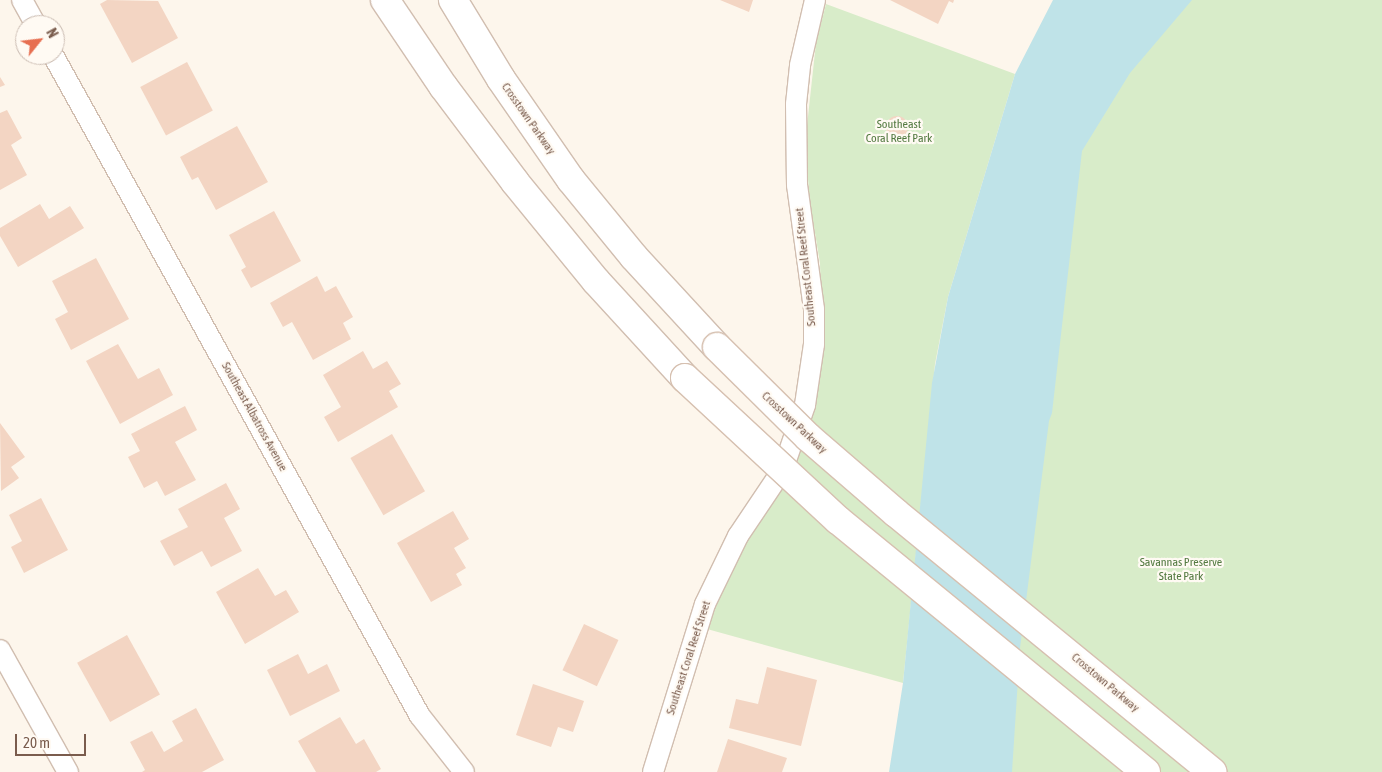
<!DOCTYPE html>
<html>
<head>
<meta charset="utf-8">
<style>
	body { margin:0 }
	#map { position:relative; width:1382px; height:772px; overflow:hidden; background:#fdf6ec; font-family:"Asap Condensed",sans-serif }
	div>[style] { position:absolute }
	.green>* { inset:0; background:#d8ecc9 }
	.water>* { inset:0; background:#bfe3e8 }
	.building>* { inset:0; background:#f3d5c3; transform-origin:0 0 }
	.round { border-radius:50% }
	.roads { filter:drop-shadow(1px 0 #d1beb0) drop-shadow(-1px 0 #d1beb0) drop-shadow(0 1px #d1beb0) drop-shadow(0 -1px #d1beb0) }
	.street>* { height:20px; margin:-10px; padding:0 10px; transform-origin:10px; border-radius:10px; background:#fff }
	.secondary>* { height:28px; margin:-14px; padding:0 14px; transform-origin:14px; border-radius:14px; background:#fff }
	.bridges { filter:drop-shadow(1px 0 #d6c0b0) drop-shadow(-1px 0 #d6c0b0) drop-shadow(0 1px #d6c0b0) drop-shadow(0 -1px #d6c0b0) }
	.secondary-bridge>* { height:28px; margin:-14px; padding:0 14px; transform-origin:14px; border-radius:14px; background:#fff }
	span { translate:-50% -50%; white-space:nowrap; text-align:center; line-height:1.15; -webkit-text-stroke:4.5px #fffaf3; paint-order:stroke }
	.street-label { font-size:12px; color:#7a5c4d }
	.park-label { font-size:12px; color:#537a41 }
	.north { position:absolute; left:15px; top:15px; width:50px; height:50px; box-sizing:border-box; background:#fffaf3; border:1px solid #cabbb1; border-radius:50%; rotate:61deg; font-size:14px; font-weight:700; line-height:20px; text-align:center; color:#7a5c4d }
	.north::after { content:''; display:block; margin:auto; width:18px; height:22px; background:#e76f51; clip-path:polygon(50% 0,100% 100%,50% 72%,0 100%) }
	.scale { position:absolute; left:15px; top:734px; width:71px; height:22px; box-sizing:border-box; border:2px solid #7a5c4d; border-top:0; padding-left:6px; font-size:15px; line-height:18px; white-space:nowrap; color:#7a5c4d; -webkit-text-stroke:4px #fffaf3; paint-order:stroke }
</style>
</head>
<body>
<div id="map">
	<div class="green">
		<div style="clip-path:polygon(1120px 0,1382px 0,1382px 772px,950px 772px,1026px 233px)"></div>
		<div style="clip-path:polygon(826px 4px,1015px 74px,948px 297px,935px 364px,903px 683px,707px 629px,717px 596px,799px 447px,818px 386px,822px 338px,820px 263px,810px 203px,805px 144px,816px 43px)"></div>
	</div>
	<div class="water">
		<div style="clip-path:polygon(1053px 0,1192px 0,1130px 73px,1082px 151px,1052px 413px,1049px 421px,1020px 648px,1012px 772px,889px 772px,903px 683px,932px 383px,948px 297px,1015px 74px)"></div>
	</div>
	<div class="building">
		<div style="clip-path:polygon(107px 0,158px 1px,178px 38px,132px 63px,100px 4px)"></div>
		<div style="clip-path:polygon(720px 0,753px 0,749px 12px)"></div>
		<div style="clip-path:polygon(890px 0,954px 0,953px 3px,949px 1px,938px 24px)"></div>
		<div style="left:187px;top:62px;width:55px;height:53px;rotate:62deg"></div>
		<div style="clip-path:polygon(0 77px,5px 85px,0 87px)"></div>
		<div style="clip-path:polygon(7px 110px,22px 138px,11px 145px,27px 175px,0 190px,0 113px)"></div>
		<div class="round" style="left:886px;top:116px;width:22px;height:22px"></div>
		<div style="clip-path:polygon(237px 126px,268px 182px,216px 210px,198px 177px,192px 180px,180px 157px)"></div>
		<div style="clip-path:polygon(40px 204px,49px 219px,70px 206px,84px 228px,18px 267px,0 236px,0 228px)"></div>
		<div style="clip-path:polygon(274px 211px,301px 261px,251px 288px,241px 270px,246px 267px,229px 235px)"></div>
		<div style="clip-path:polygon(96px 258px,129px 319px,71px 350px,55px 319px,68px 312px,52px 281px)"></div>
		<div style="clip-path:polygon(317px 276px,325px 292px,336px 286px,353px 317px,343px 323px,351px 339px,313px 360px,292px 322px,283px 327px,270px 303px)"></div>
		<div style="clip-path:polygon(118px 344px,138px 379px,159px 368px,173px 395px,120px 424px,86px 361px)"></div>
		<div style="clip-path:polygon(363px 351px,373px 369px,387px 361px,401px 384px,389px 391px,398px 407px,338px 442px,324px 417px,341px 407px,323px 375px)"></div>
		<div style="clip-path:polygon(185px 406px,197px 430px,175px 442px,196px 480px,165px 496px,157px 481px,144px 488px,128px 457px,140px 451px,131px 434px)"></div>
		<div style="clip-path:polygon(0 423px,25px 457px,11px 467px,19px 478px,1px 491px)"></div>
		<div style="left:392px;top:434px;width:66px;height:48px;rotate:60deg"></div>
		<div style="clip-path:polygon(226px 483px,240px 509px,224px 518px,242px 551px,211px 567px,202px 551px,174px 566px,160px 541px,188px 527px,178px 509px)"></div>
		<div style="clip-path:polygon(41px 498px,68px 550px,24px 573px,11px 547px,22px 541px,9px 515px)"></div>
		<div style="clip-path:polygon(453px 511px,469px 539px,454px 548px,466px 568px,456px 574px,462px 585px,431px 602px,397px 543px)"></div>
		<div style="clip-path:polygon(258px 568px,275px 596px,286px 590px,299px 612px,245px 644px,216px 592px)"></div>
		<div style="left:584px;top:624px;width:38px;height:51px;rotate:25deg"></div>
		<div style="left:127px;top:635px;width:68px;height:57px;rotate:61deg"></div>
		<div style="clip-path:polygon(298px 654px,308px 674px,327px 664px,340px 691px,290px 716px,267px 670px)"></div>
		<div style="clip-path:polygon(767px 667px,817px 680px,801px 746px,729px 728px,736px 699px,758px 704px)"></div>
		<div style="clip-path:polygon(533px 684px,584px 701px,573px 732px,558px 727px,551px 747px,516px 735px)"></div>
		<div style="clip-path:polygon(196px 708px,224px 760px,202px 772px,142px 772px,145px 770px,130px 742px,152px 731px,164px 752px,183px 741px,172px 721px)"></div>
		<div style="clip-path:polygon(340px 717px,356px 744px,364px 739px,381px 769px,376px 772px,316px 772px,298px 741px)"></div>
		<div style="clip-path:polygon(728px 739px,787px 758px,782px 772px,717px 772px)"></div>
	</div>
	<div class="roads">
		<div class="street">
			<div style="left:22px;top:0;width:29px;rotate:61deg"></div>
			<div style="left:53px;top:55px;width:756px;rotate:60.96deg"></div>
			<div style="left:420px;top:716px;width:71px;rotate:51.8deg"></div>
			<div style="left:0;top:650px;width:140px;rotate:60.9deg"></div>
			<div style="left:653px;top:772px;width:176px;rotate:-72.8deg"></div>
			<div style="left:705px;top:604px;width:76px;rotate:-64.1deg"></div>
			<div style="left:738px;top:536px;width:81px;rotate:-56.1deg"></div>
			<div style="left:783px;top:469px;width:68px;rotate:-71deg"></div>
			<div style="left:805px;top:405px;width:62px;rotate:-81.6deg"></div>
			<div style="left:814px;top:344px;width:35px;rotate:-90deg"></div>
			<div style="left:814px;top:309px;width:125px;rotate:-97.8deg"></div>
			<div style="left:797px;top:185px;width:81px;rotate:-90.7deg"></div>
			<div style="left:796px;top:104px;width:39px;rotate:-84deg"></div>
			<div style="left:800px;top:65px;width:67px;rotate:-77deg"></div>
		</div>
		<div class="secondary">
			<div style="left:385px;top:0;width:104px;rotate:56deg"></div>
			<div style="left:443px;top:86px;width:120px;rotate:53.1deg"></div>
			<div style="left:515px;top:182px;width:128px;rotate:50.7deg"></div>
			<div style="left:596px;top:281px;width:132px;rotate:47.5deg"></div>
			<div style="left:453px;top:0;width:92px;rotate:58.7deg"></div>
			<div style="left:501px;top:79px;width:123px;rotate:55.3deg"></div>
			<div style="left:571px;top:180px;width:99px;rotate:50.7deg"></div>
			<div style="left:634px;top:257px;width:122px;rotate:47.3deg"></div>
		</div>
	</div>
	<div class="bridges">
		<div class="secondary-bridge">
			<div style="left:717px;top:347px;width:128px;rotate:44.7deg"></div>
			<div style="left:808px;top:437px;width:116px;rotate:40.8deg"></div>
			<div style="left:896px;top:513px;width:409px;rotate:39.3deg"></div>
			<div style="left:685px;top:378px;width:209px;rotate:42.9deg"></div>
			<div style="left:838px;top:520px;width:398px;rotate:39.3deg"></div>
		</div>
	</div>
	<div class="street-label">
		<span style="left:528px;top:119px;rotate:55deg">Crosstown Parkway</span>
		<span style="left:806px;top:267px;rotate:-96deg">Southeast Coral Reef Street</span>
		<span style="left:254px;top:417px;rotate:61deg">Southeast Albatross Avenue</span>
		<span style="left:794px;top:423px;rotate:43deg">Crosstown Parkway</span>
		<span style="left:689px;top:658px;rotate:-72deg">Southeast Coral Reef Street</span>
		<span style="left:1105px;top:683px;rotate:40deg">Crosstown Parkway</span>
	</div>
	<div class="park-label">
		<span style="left:899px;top:132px">Southeast<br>Coral Reef Park</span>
		<span style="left:1181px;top:570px">Savannas Preserve<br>State Park</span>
	</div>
	<div class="north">N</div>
	<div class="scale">20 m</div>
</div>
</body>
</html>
